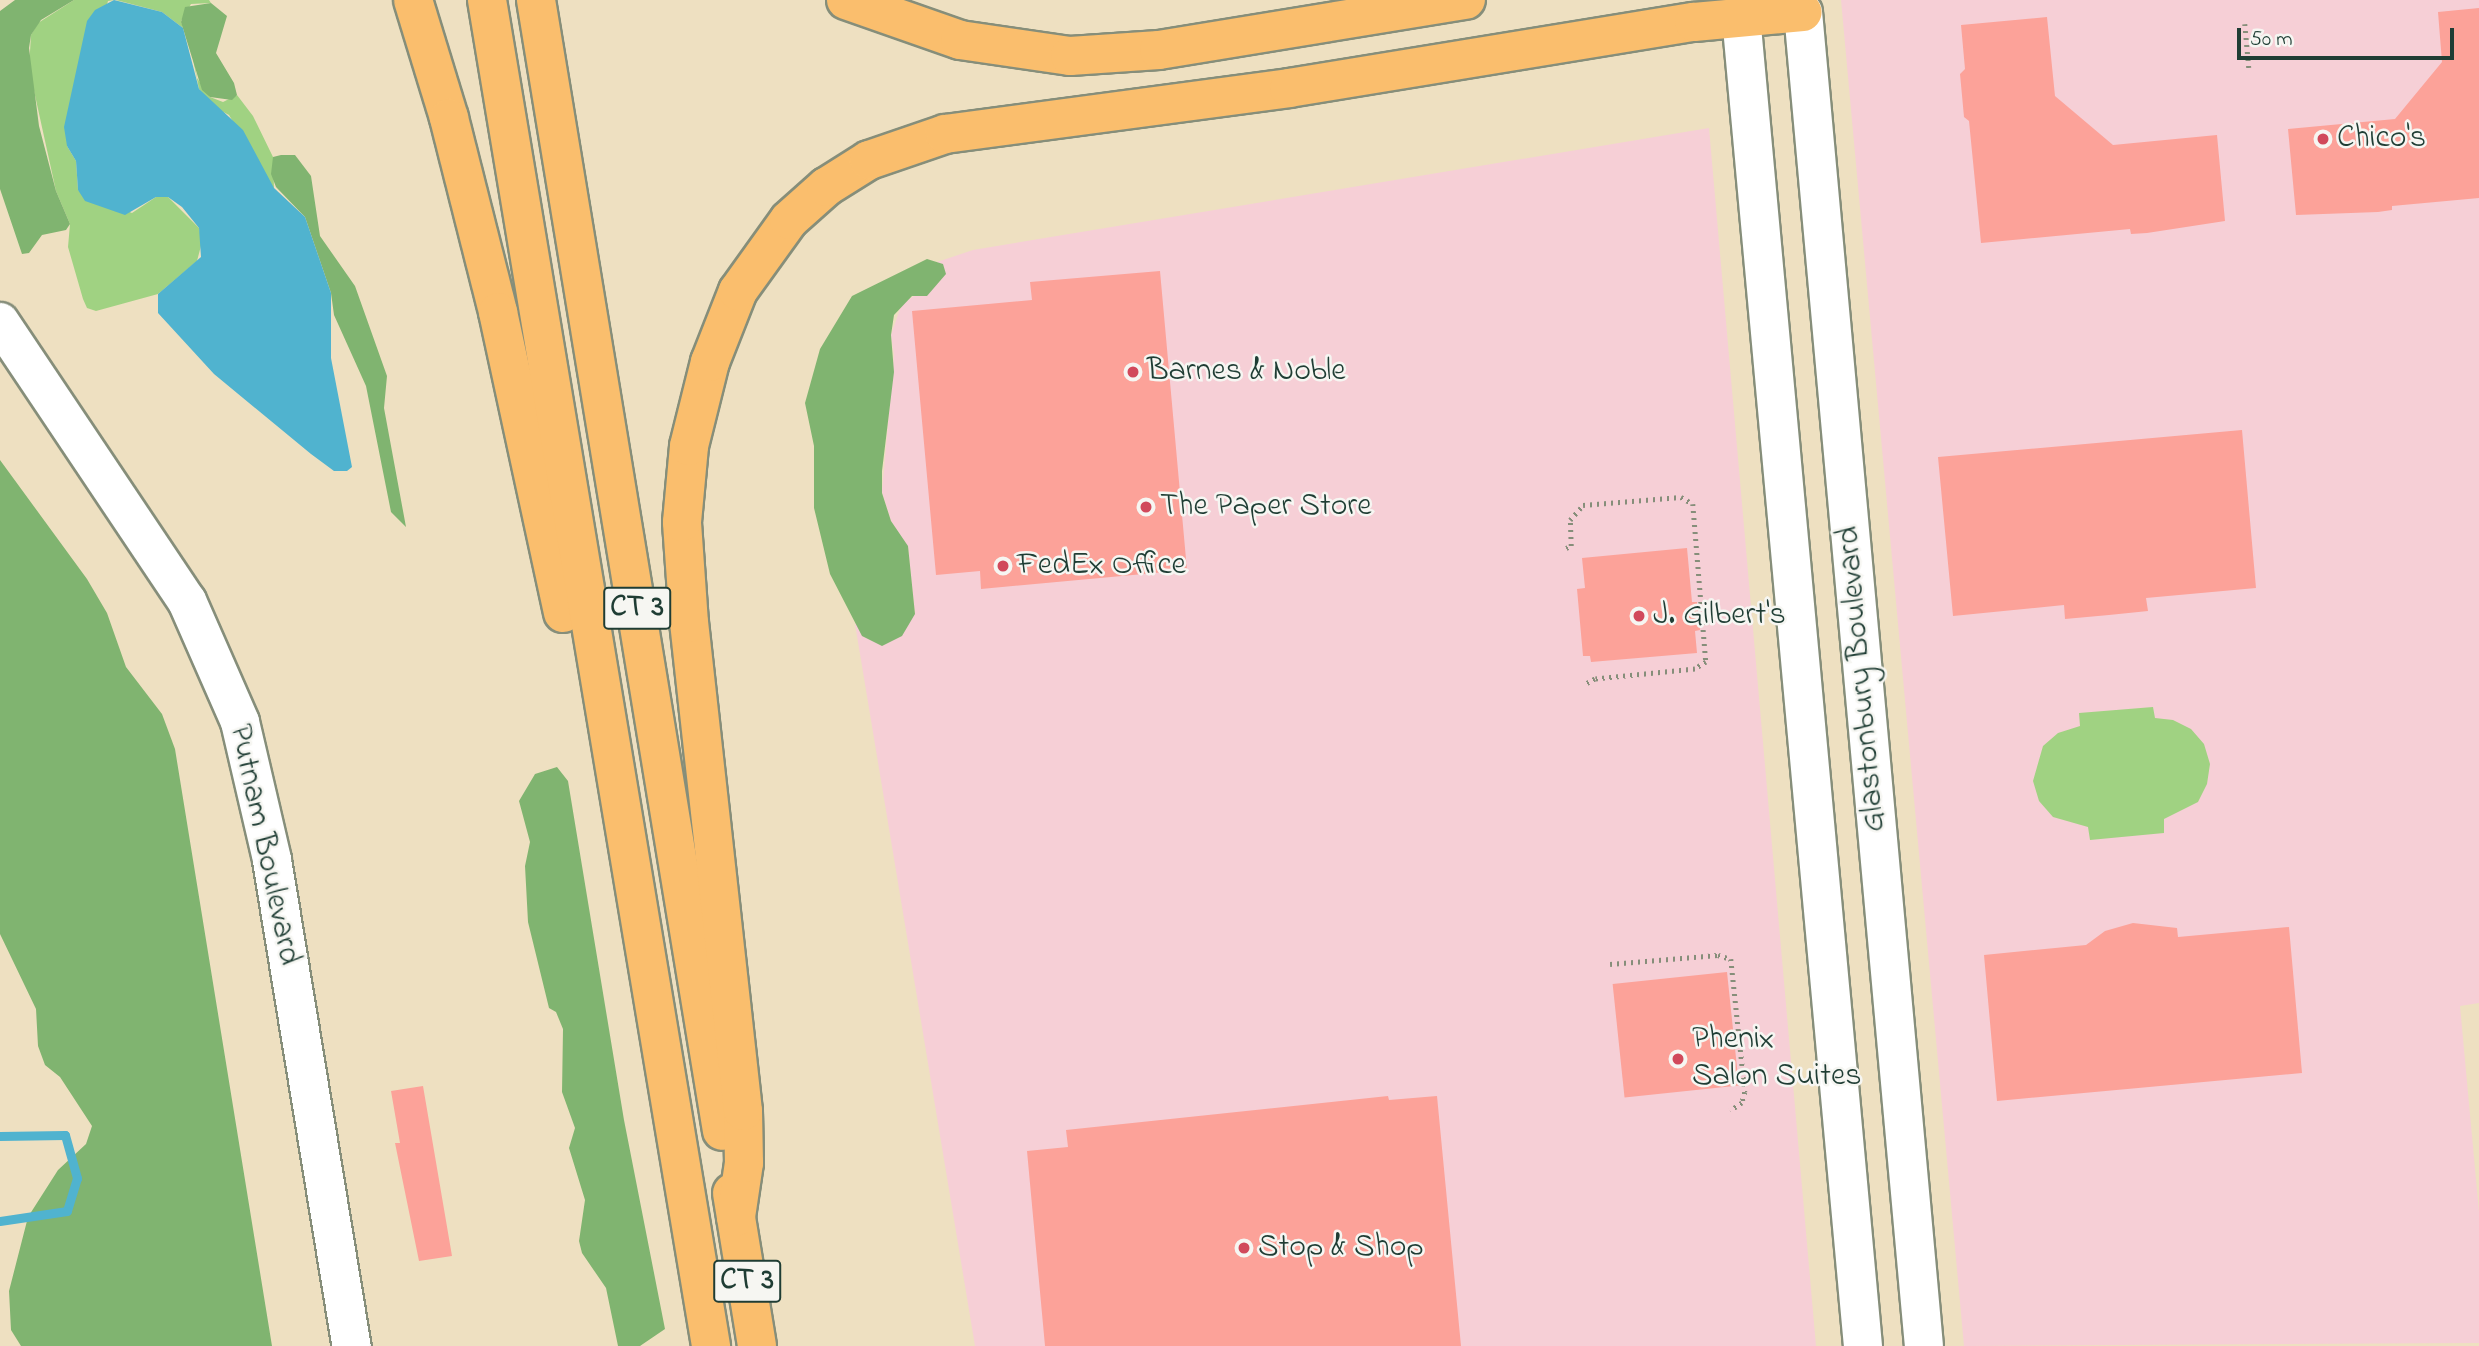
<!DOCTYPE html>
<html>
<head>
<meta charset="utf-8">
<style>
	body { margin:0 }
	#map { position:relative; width:2479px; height:1346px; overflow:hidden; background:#eee0c1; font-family:"Indie Flower",sans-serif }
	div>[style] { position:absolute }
	.built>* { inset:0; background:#f6cfd6 }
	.green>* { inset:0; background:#a0d282 }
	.forest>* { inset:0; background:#80b470 }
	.water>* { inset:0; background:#50b3cf }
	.stream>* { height:9px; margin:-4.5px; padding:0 4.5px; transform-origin:4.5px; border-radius:4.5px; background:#50b3cf }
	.building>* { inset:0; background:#fca299; transform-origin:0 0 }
	.path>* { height:4.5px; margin-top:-2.25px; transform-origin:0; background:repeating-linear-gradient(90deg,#868e7a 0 2px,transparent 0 7px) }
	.roads { filter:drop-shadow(2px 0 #868e7a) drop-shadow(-2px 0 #868e7a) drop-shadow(0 2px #868e7a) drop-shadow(0 -2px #868e7a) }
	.minor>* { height:38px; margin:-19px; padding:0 19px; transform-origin:19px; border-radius:19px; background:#fff }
	.highway>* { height:38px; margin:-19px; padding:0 19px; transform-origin:19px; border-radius:19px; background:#fabe6d }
	.dots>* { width:19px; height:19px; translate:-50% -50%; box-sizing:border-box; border:4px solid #f6f6f2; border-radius:50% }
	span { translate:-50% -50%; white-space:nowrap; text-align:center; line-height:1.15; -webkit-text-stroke:5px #f6f6f2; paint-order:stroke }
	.shield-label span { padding:2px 5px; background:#f6f6f2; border:2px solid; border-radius:5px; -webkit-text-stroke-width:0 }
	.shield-label { font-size:30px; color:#1f3d34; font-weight:700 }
	.poi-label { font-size:32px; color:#1f3d34 }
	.left { translate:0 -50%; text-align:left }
	.street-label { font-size:32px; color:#1f3d34 }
	.scale { position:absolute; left:2237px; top:28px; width:217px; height:32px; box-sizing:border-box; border:4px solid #1f3d34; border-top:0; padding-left:9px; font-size:21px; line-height:24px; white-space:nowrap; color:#1f3d34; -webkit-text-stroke:5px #f6f6f2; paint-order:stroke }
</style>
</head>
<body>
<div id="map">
	<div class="built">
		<div style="clip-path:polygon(1841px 0,2479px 0,2479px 1003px,2460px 1006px,2479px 1212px,2479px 1343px,1964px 1346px)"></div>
		<div style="clip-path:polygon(1709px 128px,1816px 1346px,975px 1346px,855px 624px,915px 614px,908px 547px,891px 521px,882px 492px,894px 355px,891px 335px,902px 303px,918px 294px,937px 262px,973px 250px)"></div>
	</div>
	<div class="green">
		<div style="clip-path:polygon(74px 0,114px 0,108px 1px,67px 146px,76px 161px,78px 190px,132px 213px,156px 197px,168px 197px,199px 228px,202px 242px,197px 261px,158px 294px,96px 311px,87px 308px,83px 299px,68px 247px,70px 224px,56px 191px,29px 68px,31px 35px,38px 23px)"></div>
		<div style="clip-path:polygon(116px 0,209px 0,211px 3px,191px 4px,181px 21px,183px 28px,162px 12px)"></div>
		<div style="clip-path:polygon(189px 39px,194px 58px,197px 78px,210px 97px,223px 102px,237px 95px,253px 116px,273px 157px,274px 189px,229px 115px,214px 107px,199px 89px)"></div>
		<div style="clip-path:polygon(2153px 707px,2155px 718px,2173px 720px,2191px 729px,2204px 744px,2210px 764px,2207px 784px,2198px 802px,2164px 819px,2164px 833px,2090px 840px,2088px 827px,2053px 817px,2039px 801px,2033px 781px,2043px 746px,2058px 733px,2080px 726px,2079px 713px)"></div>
	</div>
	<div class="forest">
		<div style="clip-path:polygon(15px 0,74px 0,41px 20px,31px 35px,29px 48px,39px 126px,56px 191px,70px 224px,66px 230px,42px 235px,29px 253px,22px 254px,0 189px,0 11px)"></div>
		<div style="clip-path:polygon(211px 3px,227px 16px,216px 53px,234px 83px,237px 95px,232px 100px,210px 97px,202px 90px,181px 22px,185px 7px)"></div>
		<div style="clip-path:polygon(281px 155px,295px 155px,311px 176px,320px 236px,355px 286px,387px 376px,384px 408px,406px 527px,391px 512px,366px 386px,334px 315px,331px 293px,305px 217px,276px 187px,271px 174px,273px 157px)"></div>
		<div style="clip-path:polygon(927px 259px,943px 264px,946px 274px,927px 296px,912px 296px,894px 315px,891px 335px,894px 372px,882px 471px,882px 493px,891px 521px,908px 546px,915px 614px,902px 636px,882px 646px,862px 636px,830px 574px,814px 508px,814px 446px,805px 403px,820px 349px,852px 296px)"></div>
		<div style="clip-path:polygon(0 460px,87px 579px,107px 613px,126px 667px,162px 714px,175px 749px,272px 1346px,21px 1346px,11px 1330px,9px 1291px,28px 1217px,58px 1170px,86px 1144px,92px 1126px,60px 1077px,45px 1065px,38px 1046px,36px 1009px,0 934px)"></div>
		<div style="clip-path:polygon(557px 767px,568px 781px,624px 1120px,665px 1329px,640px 1346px,618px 1346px,606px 1288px,582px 1253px,579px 1241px,585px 1200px,569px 1148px,575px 1128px,562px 1092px,563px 1029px,556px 1012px,549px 1008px,528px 922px,525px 866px,530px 842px,519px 801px,535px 774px)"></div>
	</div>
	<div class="water">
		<div style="clip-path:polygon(114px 0,162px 12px,183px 28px,199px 89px,243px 130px,274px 188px,305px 217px,331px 293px,331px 358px,352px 467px,347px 471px,334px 471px,311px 454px,214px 374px,158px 313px,158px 294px,201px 257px,199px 228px,182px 207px,168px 197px,156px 197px,125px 215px,85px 201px,78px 190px,76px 161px,67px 146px,64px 127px,87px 21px,95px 10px)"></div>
	</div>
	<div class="stream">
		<div style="left:0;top:1136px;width:65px;rotate:-0.9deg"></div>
		<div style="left:65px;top:1135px;width:45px;rotate:74.4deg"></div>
		<div style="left:77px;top:1178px;width:34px;rotate:107deg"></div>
		<div style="left:67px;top:1211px;width:68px;rotate:171.5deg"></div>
	</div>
	<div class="building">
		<div style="clip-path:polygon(2479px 8px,2479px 198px,2392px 206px,2392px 210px,2378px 212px,2296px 215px,2288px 129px,2395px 119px,2442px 62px,2438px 12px)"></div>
		<div style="clip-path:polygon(2047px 17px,2055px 96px,2113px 145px,2217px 135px,2225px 221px,2147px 233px,2131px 234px,2130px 229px,1981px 243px,1969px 121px,1964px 117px,1960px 74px,1965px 69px,1961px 25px)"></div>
		<div style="clip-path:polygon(1160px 271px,1187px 570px,981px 589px,980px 571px,936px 575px,912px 311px,1032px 300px,1030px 282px)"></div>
		<div style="clip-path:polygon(2242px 430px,2256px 588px,2146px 598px,2148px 611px,2109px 615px,2065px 619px,2064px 605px,1953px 616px,1938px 457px)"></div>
		<div style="clip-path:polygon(1687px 548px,1692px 602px,1697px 602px,1700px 630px,1695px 631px,1697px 653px,1591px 662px,1590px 656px,1583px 656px,1577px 589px,1585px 588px,1582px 558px)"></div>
		<div style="clip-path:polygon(2133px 923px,2177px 928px,2178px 937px,2289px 927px,2302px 1073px,1997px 1101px,1984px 955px,2086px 945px,2105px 931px)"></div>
		<div style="left:1727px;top:972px;width:114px;height:115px;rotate:84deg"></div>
		<div style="clip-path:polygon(423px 1086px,452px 1256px,419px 1261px,395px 1143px,400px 1143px,391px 1091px)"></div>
		<div style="clip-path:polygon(1388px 1096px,1389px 1100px,1437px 1096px,1461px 1346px,1045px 1346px,1027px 1151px,1068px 1147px,1066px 1130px)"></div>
	</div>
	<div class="path">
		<div style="left:2245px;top:24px;width:44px;rotate:84.8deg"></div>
		<div style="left:1566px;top:548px;width:5px;rotate:-22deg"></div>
		<div style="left:1571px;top:546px;width:26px;rotate:-92deg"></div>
		<div style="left:1570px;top:520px;width:20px;rotate:-49deg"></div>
		<div style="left:1583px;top:505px;width:98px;rotate:-4.7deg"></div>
		<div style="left:1681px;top:497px;width:14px;rotate:30deg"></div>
		<div style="left:1693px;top:504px;width:159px;rotate:85.3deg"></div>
		<div style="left:1706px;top:662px;width:13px;rotate:148deg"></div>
		<div style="left:1695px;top:669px;width:100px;rotate:174.3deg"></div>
		<div style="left:1595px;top:679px;width:13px;rotate:151deg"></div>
		<div style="left:1610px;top:964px;width:108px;rotate:-4.8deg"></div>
		<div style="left:1718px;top:955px;width:14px;rotate:17deg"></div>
		<div style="left:1731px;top:959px;width:134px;rotate:84deg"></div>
		<div style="left:1745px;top:1092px;width:11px;rotate:105deg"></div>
		<div style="left:1742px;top:1103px;width:14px;rotate:146deg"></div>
	</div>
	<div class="roads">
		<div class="minor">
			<div style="left:1803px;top:12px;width:1339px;rotate:84.82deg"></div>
			<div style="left:1741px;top:16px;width:1336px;rotate:84.76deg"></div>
			<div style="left:0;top:322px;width:336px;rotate:56.2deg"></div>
			<div style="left:187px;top:601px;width:132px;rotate:66.3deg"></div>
			<div style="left:240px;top:722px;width:142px;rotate:76.9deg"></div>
			<div style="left:272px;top:860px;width:493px;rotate:80.7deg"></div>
		</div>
		<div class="highway">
			<div style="left:413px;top:0;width:123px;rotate:73deg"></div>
			<div style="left:449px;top:118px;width:200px;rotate:75.8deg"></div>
			<div style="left:498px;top:312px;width:308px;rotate:77.8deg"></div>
			<div style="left:487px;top:0;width:1365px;rotate:80.55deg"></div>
			<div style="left:536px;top:0;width:1146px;rotate:80.66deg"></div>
			<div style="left:846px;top:0;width:121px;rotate:19.3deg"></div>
			<div style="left:960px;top:40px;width:111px;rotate:8.3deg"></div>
			<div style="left:1070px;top:56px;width:89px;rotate:-3.9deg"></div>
			<div style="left:1159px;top:50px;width:311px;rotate:-9.3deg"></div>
			<div style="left:732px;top:1193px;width:155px;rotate:80.7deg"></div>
			<div style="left:736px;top:1217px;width:55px;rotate:-81.6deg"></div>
			<div style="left:744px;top:1163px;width:52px;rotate:-91.1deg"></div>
			<div style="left:743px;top:1111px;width:491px;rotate:-96.3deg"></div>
			<div style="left:689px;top:623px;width:101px;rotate:-94deg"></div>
			<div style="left:682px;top:522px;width:76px;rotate:-84.7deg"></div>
			<div style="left:689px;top:446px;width:87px;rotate:-76deg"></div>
			<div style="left:710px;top:362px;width:76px;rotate:-68.5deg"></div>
			<div style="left:738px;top:291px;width:87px;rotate:-54.3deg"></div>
			<div style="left:789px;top:220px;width:50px;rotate:-41.7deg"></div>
			<div style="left:826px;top:187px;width:51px;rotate:-32.1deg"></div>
			<div style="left:869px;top:160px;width:80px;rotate:-18.9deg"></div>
			<div style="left:945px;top:134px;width:347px;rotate:-7.6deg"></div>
			<div style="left:1289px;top:88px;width:410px;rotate:-9.3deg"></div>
			<div style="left:1694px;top:22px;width:109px;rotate:-5.2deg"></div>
		</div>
	</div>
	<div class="dots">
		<div style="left:2323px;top:139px;background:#d1495b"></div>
		<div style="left:1133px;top:372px;background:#d1495b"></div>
		<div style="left:1146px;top:507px;background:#d1495b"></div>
		<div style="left:1003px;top:566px;background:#d1495b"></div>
		<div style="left:1639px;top:616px;background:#d1495b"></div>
		<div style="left:1678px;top:1059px;background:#d1495b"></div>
		<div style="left:1244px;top:1248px;background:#d1495b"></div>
	</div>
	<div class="shield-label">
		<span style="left:637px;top:608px">CT 3</span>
		<span style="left:747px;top:1281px">CT 3</span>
	</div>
	<div class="poi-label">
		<span class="left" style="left:2337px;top:139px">Chico's</span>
		<span class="left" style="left:1147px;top:372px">Barnes &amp; Noble</span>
		<span class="left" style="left:1160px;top:507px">The Paper Store</span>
		<span class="left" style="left:1017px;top:566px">FedEx Office</span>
		<span class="left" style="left:1653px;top:616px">J. Gilbert's</span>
		<span class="left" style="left:1692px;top:1059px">Phenix<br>Salon Suites</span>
		<span class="left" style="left:1258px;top:1248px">Stop &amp; Shop</span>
	</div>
	<div class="street-label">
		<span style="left:1863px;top:679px;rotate:-95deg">Glastonbury Boulevard</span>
		<span style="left:263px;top:845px;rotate:78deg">Putnam Boulevard</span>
	</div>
	<div class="scale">50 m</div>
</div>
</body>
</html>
